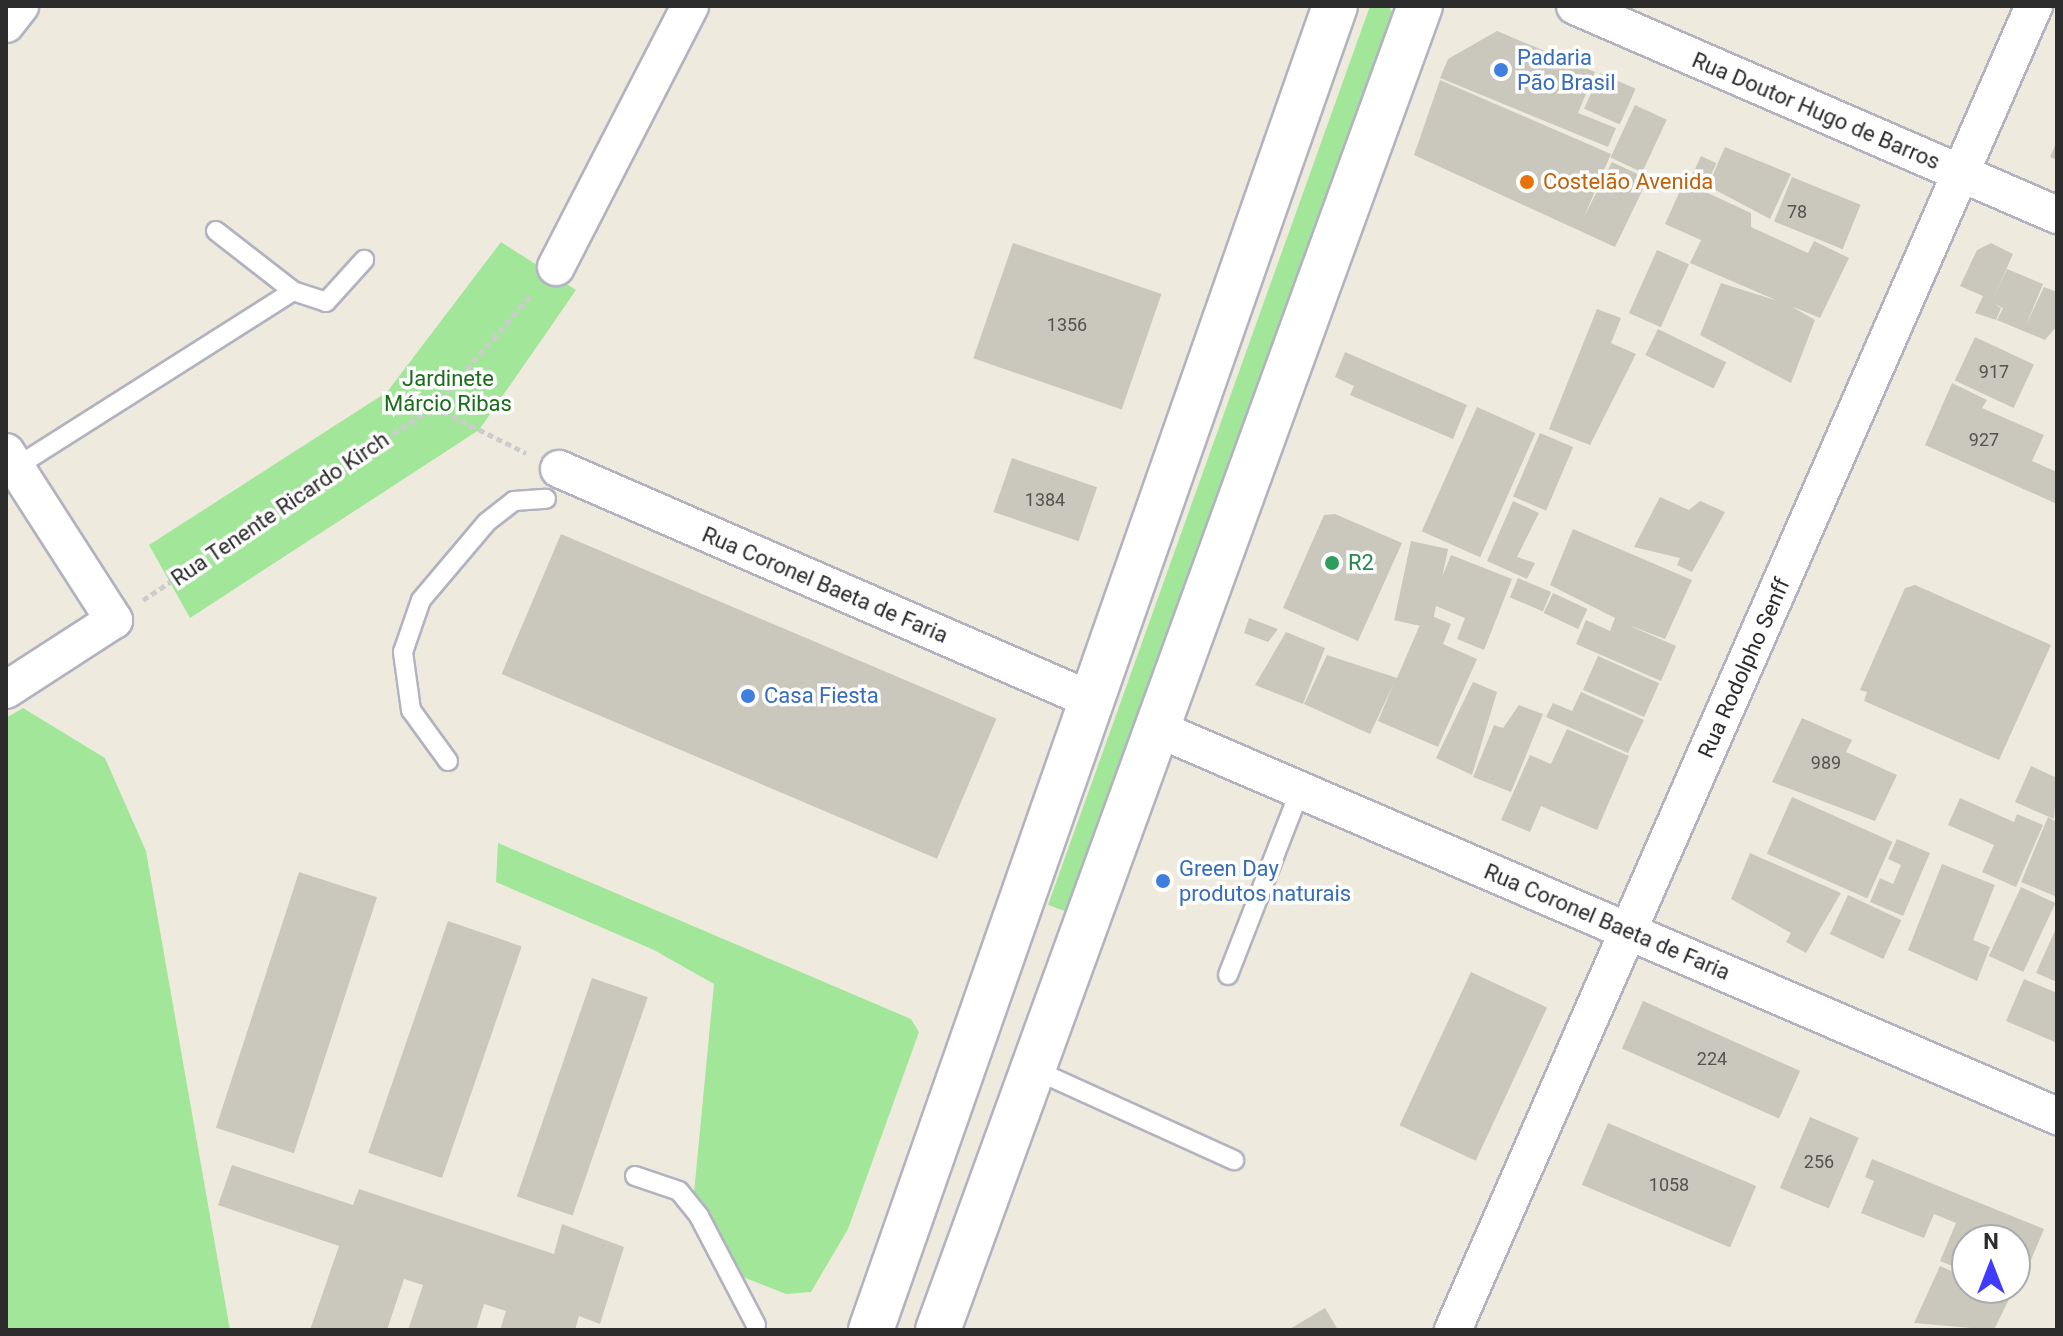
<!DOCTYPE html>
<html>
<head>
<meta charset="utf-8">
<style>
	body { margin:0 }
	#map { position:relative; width:2063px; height:1336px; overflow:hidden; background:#eeebde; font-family:Roboto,sans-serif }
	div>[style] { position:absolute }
	.green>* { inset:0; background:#a2e699 }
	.building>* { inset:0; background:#cac7bd; transform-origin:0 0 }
	.path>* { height:5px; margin-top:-2.5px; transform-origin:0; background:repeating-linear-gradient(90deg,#ccc 0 6px,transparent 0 10px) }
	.roads { filter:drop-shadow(2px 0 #b2b2c0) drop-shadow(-2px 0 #b2b2c0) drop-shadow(0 2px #b2b2c0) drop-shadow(0 -2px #b2b2c0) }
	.service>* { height:18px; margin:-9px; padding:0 9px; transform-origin:9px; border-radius:9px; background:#fff }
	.minor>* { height:36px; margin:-18px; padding:0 18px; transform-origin:18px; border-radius:18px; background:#fff }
	.secondary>* { height:44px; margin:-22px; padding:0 22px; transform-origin:22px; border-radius:22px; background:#fff }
	.dots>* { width:22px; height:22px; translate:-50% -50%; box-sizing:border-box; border:4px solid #fff; border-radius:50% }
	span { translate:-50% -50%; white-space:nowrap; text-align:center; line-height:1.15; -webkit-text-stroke:7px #fff; paint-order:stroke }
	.number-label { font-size:18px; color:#545350 }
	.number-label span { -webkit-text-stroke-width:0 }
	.shop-label { font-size:22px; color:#366cbe }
	.left { translate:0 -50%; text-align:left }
	.street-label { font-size:22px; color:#2c2c2c }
	.food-label { font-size:22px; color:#c56008 }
	.park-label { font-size:22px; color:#186d19 }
	.leisure-label { font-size:22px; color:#27864d }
	.frame { position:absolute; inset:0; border:8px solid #2c2c2c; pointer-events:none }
	.north { position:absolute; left:1951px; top:1224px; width:80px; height:80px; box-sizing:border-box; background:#fff; border:2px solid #ababab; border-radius:50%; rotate:0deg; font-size:22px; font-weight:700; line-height:32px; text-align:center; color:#2c2c2c }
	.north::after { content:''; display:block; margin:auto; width:28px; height:36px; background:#413aff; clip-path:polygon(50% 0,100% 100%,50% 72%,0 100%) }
</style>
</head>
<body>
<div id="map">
	<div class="green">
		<div style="clip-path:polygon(1370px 6px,1389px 6px,1393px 14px,1076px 915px,1048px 905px)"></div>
		<div style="clip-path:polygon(501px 242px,576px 290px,479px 430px,190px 618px,149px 545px,387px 392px)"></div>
		<div style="clip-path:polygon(23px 708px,105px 758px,146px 851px,230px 1330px,6px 1330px,6px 718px)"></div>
		<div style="clip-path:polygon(498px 843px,911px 1019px,919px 1032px,848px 1229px,811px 1292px,786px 1294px,733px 1273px,694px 1193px,714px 984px,654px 950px,496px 882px)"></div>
	</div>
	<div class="building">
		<div style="clip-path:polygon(1497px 31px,1595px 72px,1578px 113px,1616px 128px,1608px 147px,1440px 78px,1448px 59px)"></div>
		<div style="left:1600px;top:73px;width:39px;height:39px;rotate:24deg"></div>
		<div style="clip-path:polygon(1440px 80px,1611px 154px,1584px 217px,1612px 162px,1648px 179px,1615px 247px,1414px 155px)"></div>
		<div style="left:1635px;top:105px;width:35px;height:58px;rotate:25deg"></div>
		<div style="clip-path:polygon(2057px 141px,2057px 160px,2050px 157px)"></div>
		<div style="clip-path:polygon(1725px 147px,1791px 174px,1770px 219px,1708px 186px)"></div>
		<div style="left:1701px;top:156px;width:17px;height:28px;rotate:25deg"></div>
		<div style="left:1792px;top:177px;width:74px;height:48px;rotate:22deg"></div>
		<div style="clip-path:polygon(1684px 182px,1751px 213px,1751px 227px,1808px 253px,1814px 241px,1849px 258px,1820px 318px,1791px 306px,1815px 320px,1791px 383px,1700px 335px,1721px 283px,1778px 301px,1690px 263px,1701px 240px,1665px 224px)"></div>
		<div style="left:1013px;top:243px;width:157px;height:122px;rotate:19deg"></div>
		<div style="clip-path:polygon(1991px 243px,2013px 254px,1994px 297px,2007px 269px,2043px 284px,2026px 325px,2044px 287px,2057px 292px,2057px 326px,2045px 340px,1997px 320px,2003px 308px,1993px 303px,2001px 308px,1996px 320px,1975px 313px,1983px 296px,1960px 286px,1977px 250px)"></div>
		<div style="left:1657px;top:250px;width:35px;height:69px;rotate:24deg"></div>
		<div style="clip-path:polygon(1597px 309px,1621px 318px,1611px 343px,1636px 354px,1590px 445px,1549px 429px)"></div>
		<div style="left:1658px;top:329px;width:76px;height:29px;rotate:26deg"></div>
		<div style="left:1975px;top:337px;width:65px;height:48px;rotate:25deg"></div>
		<div style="clip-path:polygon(1345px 352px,1467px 405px,1453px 439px,1350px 395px,1354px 386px,1335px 377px)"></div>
		<div style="clip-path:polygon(1952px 383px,1987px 400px,1982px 408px,2044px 435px,2032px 461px,2057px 472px,2057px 504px,1925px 445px)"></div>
		<div style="left:1477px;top:407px;width:64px;height:136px;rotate:24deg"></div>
		<div style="left:1540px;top:433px;width:36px;height:69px;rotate:23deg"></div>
		<div style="left:1012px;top:458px;width:90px;height:57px;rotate:19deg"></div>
		<div style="clip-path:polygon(1660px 497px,1689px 510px,1700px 501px,1725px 512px,1692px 572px,1677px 565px,1680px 558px,1634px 547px)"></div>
		<div style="clip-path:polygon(1513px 501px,1539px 513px,1517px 557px,1535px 563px,1527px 579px,1487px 561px)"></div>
		<div style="clip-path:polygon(1335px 514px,1402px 543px,1358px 641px,1283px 608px,1324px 515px)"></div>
		<div style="clip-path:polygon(1573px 529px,1692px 580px,1665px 639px,1628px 625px,1676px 646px,1661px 681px,1576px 644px,1586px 620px,1610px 631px,1615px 618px,1550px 585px)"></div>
		<div style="left:561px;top:534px;width:473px;height:152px;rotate:23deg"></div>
		<div style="left:1411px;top:541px;width:38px;height:81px;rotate:12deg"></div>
		<div style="clip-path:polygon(1451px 555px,1512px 579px,1484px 650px,1457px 639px,1465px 618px,1431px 604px)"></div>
		<div style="left:1518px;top:578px;width:36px;height:21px;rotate:23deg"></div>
		<div style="clip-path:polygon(1915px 585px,2051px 645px,1999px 760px,1864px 701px,1867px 692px,1860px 690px,1905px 588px)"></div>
		<div style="left:1553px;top:593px;width:38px;height:22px;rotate:25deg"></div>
		<div style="clip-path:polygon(1425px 613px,1451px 624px,1443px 644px,1477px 659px,1438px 747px,1378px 721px,1394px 683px,1370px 734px,1304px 704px,1327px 655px,1397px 678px)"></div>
		<div style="clip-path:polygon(1249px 618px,1278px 629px,1268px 642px,1244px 633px)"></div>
		<div style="clip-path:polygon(1286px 632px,1325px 648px,1303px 704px,1255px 685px)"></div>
		<div style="left:1598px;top:656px;width:67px;height:37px;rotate:24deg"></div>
		<div style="clip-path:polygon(1473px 682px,1497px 692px,1472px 775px,1436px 758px)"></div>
		<div style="clip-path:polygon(1581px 692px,1644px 720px,1628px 753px,1546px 717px,1553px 703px,1572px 711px)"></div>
		<div style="clip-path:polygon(1519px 705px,1543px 714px,1511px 792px,1473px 777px,1494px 725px,1503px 728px)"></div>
		<div style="clip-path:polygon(1802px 718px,1852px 740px,1846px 752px,1897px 775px,1875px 821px,1772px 782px)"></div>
		<div style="clip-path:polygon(1567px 729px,1629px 756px,1597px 830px,1541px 806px,1530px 832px,1501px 820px,1530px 755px,1551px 764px)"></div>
		<div style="clip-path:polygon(2031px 766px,2057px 778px,2054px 819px,2015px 802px)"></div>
		<div style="left:1792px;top:797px;width:110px;height:62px;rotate:24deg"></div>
		<div style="clip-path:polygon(1960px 798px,2014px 822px,2017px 814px,2043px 825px,2016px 887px,1982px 872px,1994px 845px,1948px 825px)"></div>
		<div style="clip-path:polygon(2048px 817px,2057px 822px,2057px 897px,2021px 882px)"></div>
		<div style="clip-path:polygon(1897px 839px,1930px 853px,1903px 916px,1870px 902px,1880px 878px,1893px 884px,1901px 865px,1888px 859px)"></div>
		<div style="clip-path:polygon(1750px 853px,1841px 893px,1806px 953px,1786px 942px,1791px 933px,1731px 899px)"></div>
		<div style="clip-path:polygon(1942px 864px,1995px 885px,1973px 940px,1990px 947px,1977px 981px,1908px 950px)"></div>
		<div style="left:299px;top:872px;width:82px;height:269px;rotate:18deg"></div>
		<div style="left:2021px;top:887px;width:38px;height:76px;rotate:25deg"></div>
		<div style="left:1848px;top:895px;width:59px;height:43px;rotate:25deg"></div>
		<div style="left:448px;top:921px;width:78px;height:245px;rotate:19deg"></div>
		<div style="clip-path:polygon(2057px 926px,2057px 982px,2036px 973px)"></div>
		<div style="left:1471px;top:972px;width:84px;height:169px;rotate:25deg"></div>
		<div style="left:592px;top:978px;width:59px;height:231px;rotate:19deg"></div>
		<div style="clip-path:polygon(2024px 979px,2057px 993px,2057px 1043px,2006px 1021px)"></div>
		<div style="left:1643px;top:1001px;width:172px;height:52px;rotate:24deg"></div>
		<div style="left:1810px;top:1117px;width:53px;height:77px;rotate:23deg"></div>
		<div style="left:1608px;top:1123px;width:161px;height:67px;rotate:23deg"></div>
		<div style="clip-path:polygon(1872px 1159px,2044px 1229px,2017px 1293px,2005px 1288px,2015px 1288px,2015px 1240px,1967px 1240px,1967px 1272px,1940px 1261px,1956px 1223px,1934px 1214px,1924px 1238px,1861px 1213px,1874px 1181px,1865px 1177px)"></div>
		<div style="clip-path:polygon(232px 1165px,353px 1205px,359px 1189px,554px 1254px,562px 1224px,624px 1247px,600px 1324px,579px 1316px,575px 1330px,500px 1330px,506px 1311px,484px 1304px,476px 1330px,408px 1330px,423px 1285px,404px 1279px,387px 1330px,310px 1330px,339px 1246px,218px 1205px)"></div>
		<div style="clip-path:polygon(1940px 1266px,1967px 1278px,1967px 1288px,2010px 1297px,1994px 1330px,1914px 1323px)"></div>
		<div style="clip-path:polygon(1325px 1308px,1338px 1330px,1288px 1330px)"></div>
	</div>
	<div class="path">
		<div style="left:434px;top:407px;width:103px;rotate:26.6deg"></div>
		<div style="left:143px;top:600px;width:349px;rotate:-33.6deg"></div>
		<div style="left:434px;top:407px;width:148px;rotate:-49.1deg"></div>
	</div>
	<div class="roads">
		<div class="service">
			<div style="left:216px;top:231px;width:98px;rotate:37.9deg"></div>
			<div style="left:16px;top:467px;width:328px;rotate:-32.4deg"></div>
			<div style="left:293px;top:291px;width:35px;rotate:18deg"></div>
			<div style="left:326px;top:302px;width:57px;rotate:-47.9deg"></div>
			<div style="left:448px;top:761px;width:63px;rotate:-126deg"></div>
			<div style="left:411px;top:710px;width:59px;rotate:-97.9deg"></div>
			<div style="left:403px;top:652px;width:55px;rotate:-70.9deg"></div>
			<div style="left:421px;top:600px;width:102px;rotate:-49.8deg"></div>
			<div style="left:487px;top:522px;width:34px;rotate:-38deg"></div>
			<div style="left:514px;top:501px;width:32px;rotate:-4deg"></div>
			<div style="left:1228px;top:975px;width:199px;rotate:-68.7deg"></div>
			<div style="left:1033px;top:1069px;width:221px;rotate:24.4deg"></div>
			<div style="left:635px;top:1176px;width:46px;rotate:18.8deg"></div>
			<div style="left:679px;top:1191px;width:32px;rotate:51deg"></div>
			<div style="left:699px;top:1216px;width:123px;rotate:62.4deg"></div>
		</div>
		<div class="minor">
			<div style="left:1575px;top:6px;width:525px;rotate:23.44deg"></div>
			<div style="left:6px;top:24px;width:23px;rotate:-52deg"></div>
			<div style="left:556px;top:267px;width:293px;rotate:-62.8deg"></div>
			<div style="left:6px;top:452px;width:200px;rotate:57.3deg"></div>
			<div style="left:114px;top:620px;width:129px;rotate:147.1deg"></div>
			<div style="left:559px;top:469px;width:580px;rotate:23.47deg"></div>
			<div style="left:1158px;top:729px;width:979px;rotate:23.29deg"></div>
			<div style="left:1453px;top:1330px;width:1446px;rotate:-66.31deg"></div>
		</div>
		<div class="secondary">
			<div style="left:871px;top:1330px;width:1403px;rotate:-70.69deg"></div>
			<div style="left:938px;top:1330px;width:1409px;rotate:-70deg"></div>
		</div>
	</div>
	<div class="dots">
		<div style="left:1501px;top:70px;background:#3f7fe0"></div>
		<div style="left:1527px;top:182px;background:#e8710a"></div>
		<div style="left:1332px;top:563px;background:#2e9e5b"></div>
		<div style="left:748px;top:696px;background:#3f7fe0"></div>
		<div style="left:1163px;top:881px;background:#3f7fe0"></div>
	</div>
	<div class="number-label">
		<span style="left:1797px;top:212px">78</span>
		<span style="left:1067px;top:325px">1356</span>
		<span style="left:1994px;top:372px">917</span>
		<span style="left:1984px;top:440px">927</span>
		<span style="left:1045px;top:500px">1384</span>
		<span style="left:1826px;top:763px">989</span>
		<span style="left:1712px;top:1059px">224</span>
		<span style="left:1819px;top:1162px">256</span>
		<span style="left:1669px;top:1185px">1058</span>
	</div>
	<div class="shop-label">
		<span class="left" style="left:1517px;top:70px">Padaria<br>Pão Brasil</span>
		<span class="left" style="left:764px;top:696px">Casa Fiesta</span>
		<span class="left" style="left:1179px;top:881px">Green Day<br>produtos naturais</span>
	</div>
	<div class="street-label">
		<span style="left:1816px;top:111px;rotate:23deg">Rua Doutor Hugo de Barros</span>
		<span style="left:280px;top:509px;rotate:-34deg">Rua Tenente Ricardo Kirch</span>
		<span style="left:825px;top:585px;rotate:23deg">Rua Coronel Baeta de Faria</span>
		<span style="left:1744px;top:668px;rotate:-66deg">Rua Rodolpho Senff</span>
		<span style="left:1607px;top:922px;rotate:23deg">Rua Coronel Baeta de Faria</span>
	</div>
	<div class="food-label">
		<span class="left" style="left:1543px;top:182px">Costelão Avenida</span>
	</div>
	<div class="park-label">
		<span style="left:448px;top:391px">Jardinete<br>Márcio Ribas</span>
	</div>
	<div class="leisure-label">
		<span class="left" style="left:1348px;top:563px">R2</span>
	</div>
	<div class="frame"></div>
	<div class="north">N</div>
</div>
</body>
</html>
